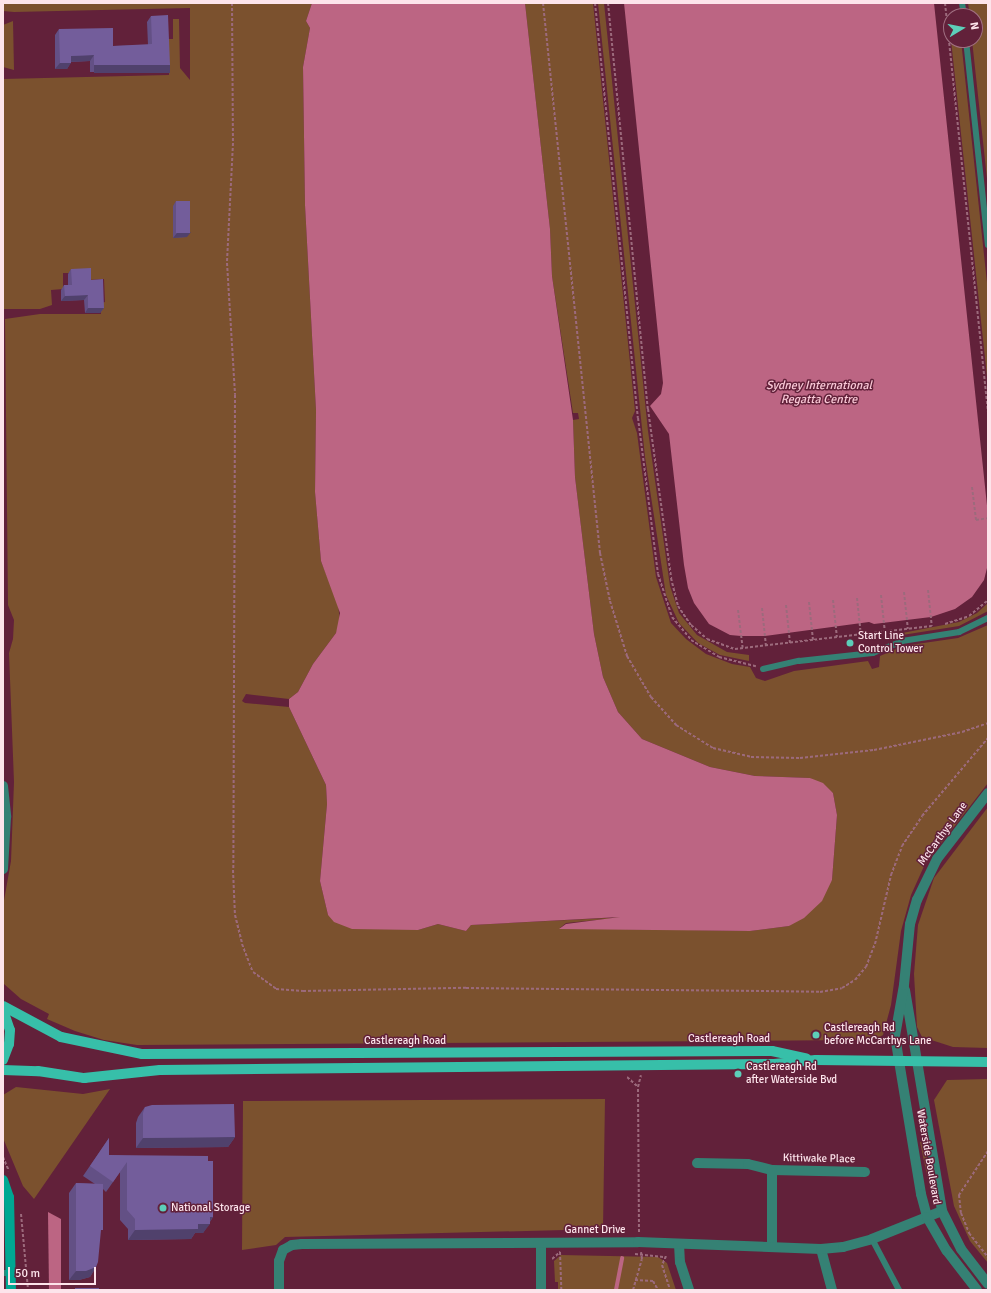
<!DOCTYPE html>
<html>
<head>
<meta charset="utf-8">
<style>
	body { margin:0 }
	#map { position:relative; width:991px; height:1293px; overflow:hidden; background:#62213a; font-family:Signika,sans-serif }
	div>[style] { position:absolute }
	.green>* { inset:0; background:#7b512e }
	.water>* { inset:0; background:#bc6583 }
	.stream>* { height:3.5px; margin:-1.75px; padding:0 1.75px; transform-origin:1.75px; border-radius:1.75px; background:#bc6583 }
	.path>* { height:2px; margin-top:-1px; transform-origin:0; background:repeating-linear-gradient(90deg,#9c6a7c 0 3px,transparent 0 5px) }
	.service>* { height:6px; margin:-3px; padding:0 3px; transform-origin:3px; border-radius:3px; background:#358174 }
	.minor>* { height:10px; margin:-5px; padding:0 5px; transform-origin:5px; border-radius:5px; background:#358174 }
	.tertiary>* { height:10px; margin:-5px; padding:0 5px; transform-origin:5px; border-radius:5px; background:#358174 }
	.secondary>* { height:10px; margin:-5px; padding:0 5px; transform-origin:5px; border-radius:5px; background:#00a792 }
	.primary>* { height:10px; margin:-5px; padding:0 5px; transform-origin:5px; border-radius:5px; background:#37bfa9 }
	.wall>* { inset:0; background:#635085 }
	.shaded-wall>* { inset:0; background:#50416c; transform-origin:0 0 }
	.building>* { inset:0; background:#735d9b; transform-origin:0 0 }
	.dots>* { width:11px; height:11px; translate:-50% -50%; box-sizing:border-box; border:2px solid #62213a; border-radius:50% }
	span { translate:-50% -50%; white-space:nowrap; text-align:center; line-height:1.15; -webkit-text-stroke:3px #62213a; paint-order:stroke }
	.poi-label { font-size:11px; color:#fde4eb }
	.left { translate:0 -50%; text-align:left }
	.street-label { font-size:11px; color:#fde4eb }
	.water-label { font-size:12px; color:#fac9d7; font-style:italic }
	.frame { position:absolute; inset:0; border:4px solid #fde4eb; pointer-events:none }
	.north { position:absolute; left:943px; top:8px; width:40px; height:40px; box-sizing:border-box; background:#62213a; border:1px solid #a06f81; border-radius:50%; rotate:80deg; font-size:11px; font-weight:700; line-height:16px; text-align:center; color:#fde4eb }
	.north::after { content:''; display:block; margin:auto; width:14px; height:18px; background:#5dceb9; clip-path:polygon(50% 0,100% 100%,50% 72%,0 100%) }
	.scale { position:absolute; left:8px; top:1267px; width:88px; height:18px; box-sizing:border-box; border:2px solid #fde4eb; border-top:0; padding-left:5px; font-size:12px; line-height:14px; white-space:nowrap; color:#fde4eb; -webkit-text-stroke:3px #62213a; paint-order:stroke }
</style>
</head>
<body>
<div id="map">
	<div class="green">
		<div style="clip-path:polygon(3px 3px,312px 3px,306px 21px,310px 28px,303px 67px,305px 205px,316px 410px,315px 492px,321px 561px,338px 604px,340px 622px,336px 633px,313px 664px,298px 692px,289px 699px,246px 694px,242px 701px,245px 703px,289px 707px,326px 785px,327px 804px,320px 881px,328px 915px,418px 930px,438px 924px,466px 931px,471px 925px,627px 917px,566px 923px,560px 928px,750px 931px,789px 926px,832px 880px,837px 815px,833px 793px,810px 778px,755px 776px,710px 767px,642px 739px,618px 712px,603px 677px,594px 634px,575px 477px,573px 420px,579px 419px,578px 413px,573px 413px,552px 276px,550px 229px,525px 3px,593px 3px,635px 411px,632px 418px,637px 433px,656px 577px,671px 623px,686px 639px,706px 654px,732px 664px,750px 667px,756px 678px,765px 681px,794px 671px,868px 661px,872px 669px,879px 667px,880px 656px,903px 646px,958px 638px,988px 625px,988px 783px,925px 864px,911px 895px,901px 931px,891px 1005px,883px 1035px,876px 1039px,858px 1040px,137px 1045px,104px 1040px,75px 1031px,47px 1019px,49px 1014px,21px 999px,4px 984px,3px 906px,11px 861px,14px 782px,9px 653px,13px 639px,14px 620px,8px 605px,5px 319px,40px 314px,101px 314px,101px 303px,105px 302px,104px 279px,88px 280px,88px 273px,63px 273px,63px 289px,51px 290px,52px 305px,40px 309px,4px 309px,3px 79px,169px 75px,168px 39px,173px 39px,173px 19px,179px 19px,180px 68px,190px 80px,190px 8px,14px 12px,3px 11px)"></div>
		<div style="clip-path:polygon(598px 3px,604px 3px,648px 431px,670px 586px,679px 613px,697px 635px,727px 652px,749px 655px,749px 661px,720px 655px,698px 643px,679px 623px,666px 595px,645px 457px)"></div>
		<div style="clip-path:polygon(968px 3px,988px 3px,988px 188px,972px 40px,975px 40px,975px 16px,970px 16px)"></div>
		<div style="clip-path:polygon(13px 21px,14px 70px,3px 67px,3px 25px)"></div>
		<div style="clip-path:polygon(951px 40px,961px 40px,988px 292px,988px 386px)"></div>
		<div style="clip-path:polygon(988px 603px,988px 611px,959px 626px,896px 636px,897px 634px,959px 622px,977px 613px)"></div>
		<div style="clip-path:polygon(988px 807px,988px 1048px,953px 1047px,922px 1037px,917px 1027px,914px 974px,918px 925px,934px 878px)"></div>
		<div style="clip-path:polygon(988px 1079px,988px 1263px,970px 1241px,954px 1206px,934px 1100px,947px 1080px)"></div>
		<div style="clip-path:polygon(16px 1087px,83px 1094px,110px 1089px,34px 1199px,23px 1186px,3px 1138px,3px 1095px)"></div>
		<div style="clip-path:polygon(605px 1099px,603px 1229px,285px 1237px,276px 1245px,242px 1250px,243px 1101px)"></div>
		<div style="clip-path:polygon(924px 1141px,933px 1188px,930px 1189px,920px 1142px)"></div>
		<div style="clip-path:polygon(561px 1255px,658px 1257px,667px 1263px,676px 1290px,558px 1290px,558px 1282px,555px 1282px,554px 1261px)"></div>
	</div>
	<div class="water">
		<div style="clip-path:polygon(312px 3px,525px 3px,550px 229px,552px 276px,573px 420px,575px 477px,594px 634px,603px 677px,618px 712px,642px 739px,710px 767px,755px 776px,810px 778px,823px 783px,833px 793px,837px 815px,832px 880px,822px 901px,804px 918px,789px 926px,750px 931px,559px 929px,566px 924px,620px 917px,471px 925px,466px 931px,438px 924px,418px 930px,352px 929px,334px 922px,328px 915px,320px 881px,327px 804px,326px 785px,289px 707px,289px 699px,298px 692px,313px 664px,336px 633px,340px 613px,321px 561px,315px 492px,316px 410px,305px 205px,303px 67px,310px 28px,306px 21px)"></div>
		<div style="clip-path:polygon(624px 3px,934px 3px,988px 515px,987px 568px,984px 580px,972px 597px,955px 609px,931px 617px,874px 624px,869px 622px,765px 636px,741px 636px,730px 635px,709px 624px,694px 603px,688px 588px,684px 565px,669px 434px,650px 406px,661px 394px,663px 383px)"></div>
		<div style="clip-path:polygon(48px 1212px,61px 1219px,61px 1290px,49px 1290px)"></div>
	</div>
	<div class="stream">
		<div style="left:616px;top:1290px;width:32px;rotate:-79deg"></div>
	</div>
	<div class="path">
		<div style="left:232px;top:3px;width:140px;rotate:89.6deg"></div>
		<div style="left:233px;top:143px;width:120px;rotate:92.9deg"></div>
		<div style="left:227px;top:263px;width:132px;rotate:86.5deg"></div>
		<div style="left:235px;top:395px;width:475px;rotate:90.2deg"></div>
		<div style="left:233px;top:870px;width:45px;rotate:87.5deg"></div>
		<div style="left:235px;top:915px;width:30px;rotate:76deg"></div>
		<div style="left:242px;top:944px;width:30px;rotate:69deg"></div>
		<div style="left:253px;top:972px;width:29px;rotate:36deg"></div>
		<div style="left:276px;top:989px;width:27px;rotate:4deg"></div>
		<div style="left:303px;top:991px;width:163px;rotate:-1.1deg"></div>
		<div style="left:466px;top:988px;width:354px;rotate:0.6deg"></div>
		<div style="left:820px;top:992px;width:22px;rotate:-10deg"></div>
		<div style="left:842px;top:988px;width:15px;rotate:-32deg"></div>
		<div style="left:855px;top:980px;width:17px;rotate:-50deg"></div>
		<div style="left:866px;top:967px;width:25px;rotate:-69deg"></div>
		<div style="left:875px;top:944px;width:71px;rotate:-76.9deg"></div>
		<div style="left:891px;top:875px;width:31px;rotate:-69deg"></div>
		<div style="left:902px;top:846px;width:36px;rotate:-56deg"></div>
		<div style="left:922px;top:816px;width:102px;rotate:-49.8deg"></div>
		<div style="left:543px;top:3px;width:553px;rotate:84.08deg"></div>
		<div style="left:600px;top:553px;width:49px;rotate:78.2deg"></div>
		<div style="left:610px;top:601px;width:58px;rotate:72.8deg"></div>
		<div style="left:627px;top:656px;width:48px;rotate:59.7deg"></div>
		<div style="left:651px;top:697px;width:38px;rotate:48deg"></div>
		<div style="left:676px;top:725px;width:44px;rotate:31.9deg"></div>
		<div style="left:713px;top:748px;width:39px;rotate:13deg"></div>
		<div style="left:751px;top:757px;width:49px;rotate:1.2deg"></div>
		<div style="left:800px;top:758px;width:74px;rotate:-6.2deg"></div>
		<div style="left:874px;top:750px;width:90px;rotate:-11.6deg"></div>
		<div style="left:962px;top:732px;width:28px;rotate:-19deg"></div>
		<div style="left:595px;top:3px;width:417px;rotate:84.1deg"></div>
		<div style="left:638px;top:418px;width:157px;rotate:82.7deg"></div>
		<div style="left:658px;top:574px;width:45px;rotate:72deg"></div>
		<div style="left:672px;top:617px;width:30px;rotate:50deg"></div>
		<div style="left:691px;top:640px;width:33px;rotate:31deg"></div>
		<div style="left:719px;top:657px;width:38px;rotate:14deg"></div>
		<div style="left:608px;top:3px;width:408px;rotate:84.4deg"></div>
		<div style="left:648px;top:409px;width:171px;rotate:82.2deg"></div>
		<div style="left:671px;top:578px;width:29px;rotate:76deg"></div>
		<div style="left:678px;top:606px;width:23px;rotate:56deg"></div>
		<div style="left:691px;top:625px;width:21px;rotate:41deg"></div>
		<div style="left:707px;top:639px;width:30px;rotate:20deg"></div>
		<div style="left:735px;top:649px;width:198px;rotate:-6.7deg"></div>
		<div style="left:945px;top:3px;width:411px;rotate:84deg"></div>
		<div style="left:972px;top:487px;width:33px;rotate:83deg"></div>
		<div style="left:976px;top:520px;width:12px;rotate:-9deg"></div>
		<div style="left:928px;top:590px;width:36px;rotate:84deg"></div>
		<div style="left:904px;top:592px;width:37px;rotate:84deg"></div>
		<div style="left:881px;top:595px;width:37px;rotate:84deg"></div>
		<div style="left:857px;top:598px;width:36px;rotate:84deg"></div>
		<div style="left:833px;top:600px;width:37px;rotate:84deg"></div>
		<div style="left:809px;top:602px;width:38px;rotate:84deg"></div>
		<div style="left:786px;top:605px;width:38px;rotate:84deg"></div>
		<div style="left:762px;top:608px;width:38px;rotate:84deg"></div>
		<div style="left:738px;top:610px;width:38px;rotate:83deg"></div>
		<div style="left:945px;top:624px;width:25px;rotate:-18deg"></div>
		<div style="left:969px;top:616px;width:25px;rotate:-40deg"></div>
		<div style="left:627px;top:1077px;width:15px;rotate:42deg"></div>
		<div style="left:988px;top:1151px;width:53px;rotate:123.4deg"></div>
		<div style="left:959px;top:1195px;width:18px;rotate:84deg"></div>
		<div style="left:961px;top:1213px;width:22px;rotate:68deg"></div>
		<div style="left:969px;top:1233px;width:31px;rotate:52deg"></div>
		<div style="left:3px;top:1157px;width:15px;rotate:67deg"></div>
		<div style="left:21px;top:1214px;width:76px;rotate:84.7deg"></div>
		<div style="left:639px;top:1232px;width:145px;rotate:-90.4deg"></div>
		<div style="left:638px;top:1087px;width:12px;rotate:-76deg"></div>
		<div style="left:635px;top:1254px;width:31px;rotate:6deg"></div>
		<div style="left:666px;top:1256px;width:10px;rotate:114deg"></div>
		<div style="left:662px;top:1265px;width:26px;rotate:72deg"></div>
		<div style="left:552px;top:1259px;width:11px;rotate:-41deg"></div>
		<div style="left:560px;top:1252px;width:38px;rotate:88deg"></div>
		<div style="left:635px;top:1280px;width:18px;rotate:3deg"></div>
		<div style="left:653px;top:1281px;width:10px;rotate:61deg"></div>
		<div style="left:633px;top:1290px;width:32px;rotate:-74deg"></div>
		<div style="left:642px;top:1259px;width:7px;rotate:-98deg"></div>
	</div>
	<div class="service">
		<div style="left:962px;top:3px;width:13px;rotate:81deg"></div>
		<div style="left:966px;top:40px;width:206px;rotate:83.9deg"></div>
		<div style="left:763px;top:669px;width:37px;rotate:-13deg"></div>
		<div style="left:799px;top:661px;width:74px;rotate:-6.2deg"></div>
		<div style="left:873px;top:653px;width:31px;rotate:-22deg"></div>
		<div style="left:902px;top:641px;width:58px;rotate:-9deg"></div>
		<div style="left:959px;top:632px;width:32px;rotate:-26deg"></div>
		<div style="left:872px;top:1239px;width:58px;rotate:62.1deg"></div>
		<div style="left:3px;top:1273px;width:8px"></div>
	</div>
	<div class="minor">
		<div style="left:905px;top:990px;width:72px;rotate:80.4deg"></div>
		<div style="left:899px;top:1061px;width:25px;rotate:-99deg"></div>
		<div style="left:895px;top:1036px;width:52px;rotate:-80deg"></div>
		<div style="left:904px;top:985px;width:61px;rotate:-84.4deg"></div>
		<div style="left:910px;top:924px;width:25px;rotate:-74deg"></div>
		<div style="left:917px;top:900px;width:46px;rotate:-64deg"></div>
		<div style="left:937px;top:859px;width:83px;rotate:-52.3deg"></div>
		<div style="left:697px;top:1163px;width:51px;rotate:1.1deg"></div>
		<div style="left:748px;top:1164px;width:25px;rotate:14deg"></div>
		<div style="left:772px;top:1170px;width:93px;rotate:1.2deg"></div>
		<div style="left:541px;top:1243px;width:47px;rotate:90deg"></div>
		<div style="left:679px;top:1244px;width:18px;rotate:87deg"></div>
		<div style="left:680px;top:1262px;width:29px;rotate:72deg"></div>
		<div style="left:772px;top:1247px;width:77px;rotate:-90deg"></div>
		<div style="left:821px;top:1249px;width:42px;rotate:75deg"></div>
		<div style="left:279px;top:1290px;width:29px;rotate:-90deg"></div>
		<div style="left:279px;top:1261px;width:12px;rotate:-70deg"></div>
		<div style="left:283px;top:1250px;width:10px;rotate:-29deg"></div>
		<div style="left:292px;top:1245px;width:10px;rotate:-6deg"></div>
		<div style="left:302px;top:1244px;width:336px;rotate:-0.3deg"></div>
		<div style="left:638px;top:1242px;width:183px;rotate:2.2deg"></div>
		<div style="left:821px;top:1249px;width:22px;rotate:-5deg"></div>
		<div style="left:843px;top:1247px;width:30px;rotate:-15deg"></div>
		<div style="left:872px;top:1239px;width:75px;rotate:-21.8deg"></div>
	</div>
	<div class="tertiary">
		<div style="left:3px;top:786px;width:31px;rotate:84deg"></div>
		<div style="left:6px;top:817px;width:52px;rotate:93.3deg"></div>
		<div style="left:899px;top:1061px;width:135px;rotate:80.6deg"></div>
		<div style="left:921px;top:1194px;width:24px;rotate:75deg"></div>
		<div style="left:927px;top:1217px;width:39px;rotate:60deg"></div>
		<div style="left:947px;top:1251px;width:49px;rotate:52.4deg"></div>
		<div style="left:917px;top:1061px;width:152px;rotate:80.5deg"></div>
		<div style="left:942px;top:1211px;width:42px;rotate:63.4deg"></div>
		<div style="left:961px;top:1249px;width:44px;rotate:52.4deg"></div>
	</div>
	<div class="secondary">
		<div style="left:3px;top:1180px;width:18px;rotate:71deg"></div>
		<div style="left:9px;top:1197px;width:93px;rotate:88.8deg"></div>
	</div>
	<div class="primary">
		<div style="left:3px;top:1006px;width:66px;rotate:28.1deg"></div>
		<div style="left:61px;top:1037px;width:83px;rotate:11.9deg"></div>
		<div style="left:142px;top:1054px;width:630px;rotate:-0.27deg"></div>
		<div style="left:772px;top:1051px;width:35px;rotate:12deg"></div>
		<div style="left:3px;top:1010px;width:21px;rotate:71deg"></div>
		<div style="left:10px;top:1030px;width:14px;rotate:94deg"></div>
		<div style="left:9px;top:1044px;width:17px;rotate:111deg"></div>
		<div style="left:3px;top:1070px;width:35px;rotate:2deg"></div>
		<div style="left:38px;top:1071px;width:47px;rotate:8.7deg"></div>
		<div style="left:84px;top:1078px;width:76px;rotate:-6deg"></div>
		<div style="left:160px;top:1070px;width:614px;rotate:-0.56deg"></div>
		<div style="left:774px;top:1064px;width:42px;rotate:-5.4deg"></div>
		<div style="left:816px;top:1060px;width:172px;rotate:0.7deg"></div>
	</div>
	<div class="wall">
		<div style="clip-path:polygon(151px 16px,170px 65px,165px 72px,90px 72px,90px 61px,71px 62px,67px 69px,55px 69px,55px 35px,59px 29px,113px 46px,148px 45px,147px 22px)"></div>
		<div style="clip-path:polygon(176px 201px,187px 237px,173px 238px,173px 206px)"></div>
		<div style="clip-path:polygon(71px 269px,91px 280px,104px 308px,100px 313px,85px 313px,84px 300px,61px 301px,61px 290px,64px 285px,68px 285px,68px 274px)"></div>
		<div style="clip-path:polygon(145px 1107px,235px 1137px,228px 1147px,136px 1148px,136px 1123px,138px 1117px)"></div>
		<div style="clip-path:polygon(109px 1138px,109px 1155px,208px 1161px,213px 1217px,203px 1233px,195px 1233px,191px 1239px,128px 1240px,128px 1229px,120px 1220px,120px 1172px,106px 1192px,103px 1189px,100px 1234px,96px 1267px,90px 1277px,79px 1280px,69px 1280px,69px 1193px,76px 1183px,95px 1184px,83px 1176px)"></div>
	</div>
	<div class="shaded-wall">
		<div style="clip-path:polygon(94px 55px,90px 61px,67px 62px,71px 56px)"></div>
		<div style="clip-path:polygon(60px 63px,71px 63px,67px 69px,55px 69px)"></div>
		<div style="left:94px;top:65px;width:76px;height:8px"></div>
		<div style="clip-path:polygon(191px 232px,187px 237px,173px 238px,177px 233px)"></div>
		<div style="clip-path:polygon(88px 295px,84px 300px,61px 301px,65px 296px)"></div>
		<div style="clip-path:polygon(88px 308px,104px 308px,100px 313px,85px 313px)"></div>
		<div style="clip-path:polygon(235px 1137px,228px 1147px,136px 1148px,143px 1138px)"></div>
		<div style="clip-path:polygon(210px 1217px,213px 1217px,208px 1224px,210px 1224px,203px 1233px,195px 1233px,191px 1239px,128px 1240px,135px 1230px,198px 1224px)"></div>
		<div style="clip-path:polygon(96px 1267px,90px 1277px,79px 1280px,69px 1280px,76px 1271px)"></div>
	</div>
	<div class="building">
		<div style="clip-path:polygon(168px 15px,170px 65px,94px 65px,94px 55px,71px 56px,71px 63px,60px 63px,59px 29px,113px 28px,113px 46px,152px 44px,151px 16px)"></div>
		<div style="left:176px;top:201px;width:14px;height:32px"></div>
		<div style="clip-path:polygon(91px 268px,91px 280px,103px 279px,104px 308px,88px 308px,88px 295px,65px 296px,64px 285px,72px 285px,71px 269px)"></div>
		<div style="clip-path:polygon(234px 1104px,235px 1137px,143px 1138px,143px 1113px,145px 1107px,152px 1105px)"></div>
		<div style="clip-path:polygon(109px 1138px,109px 1155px,208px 1156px,208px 1161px,213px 1161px,213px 1217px,210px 1217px,210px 1224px,198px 1224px,198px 1229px,135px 1230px,135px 1219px,127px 1210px,127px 1162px,113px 1182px,90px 1166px)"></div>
		<div style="clip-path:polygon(76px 1183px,103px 1184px,103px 1230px,101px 1230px,98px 1262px,96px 1267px,86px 1271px,76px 1271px)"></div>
		<div style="left:75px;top:1288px;width:24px;height:2px"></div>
	</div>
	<div class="dots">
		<div style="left:850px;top:643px;background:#5dceb9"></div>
		<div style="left:816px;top:1035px;background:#5dceb9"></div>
		<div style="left:738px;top:1074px;background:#5dceb9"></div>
		<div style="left:163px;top:1208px;background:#5dceb9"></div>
	</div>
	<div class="poi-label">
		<span class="left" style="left:858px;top:643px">Start Line<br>Control Tower</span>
		<span class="left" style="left:824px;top:1035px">Castlereagh Rd<br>before McCarthys Lane</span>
		<span class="left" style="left:746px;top:1074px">Castlereagh Rd<br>after Waterside Bvd</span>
		<span class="left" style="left:171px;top:1208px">National Storage</span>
	</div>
	<div class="street-label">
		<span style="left:943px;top:834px;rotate:-54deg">McCarthys Lane</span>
		<span style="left:729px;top:1039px">Castlereagh Road</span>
		<span style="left:405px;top:1041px">Castlereagh Road</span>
		<span style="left:928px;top:1157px;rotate:80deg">Waterside Boulevard</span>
		<span style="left:819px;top:1159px;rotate:1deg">Kittiwake Place</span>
		<span style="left:595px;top:1230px">Gannet Drive</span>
	</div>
	<div class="water-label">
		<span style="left:819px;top:393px">Sydney International<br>Regatta Centre</span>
	</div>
	<div class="frame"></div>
	<div class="north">N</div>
	<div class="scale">50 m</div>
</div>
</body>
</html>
